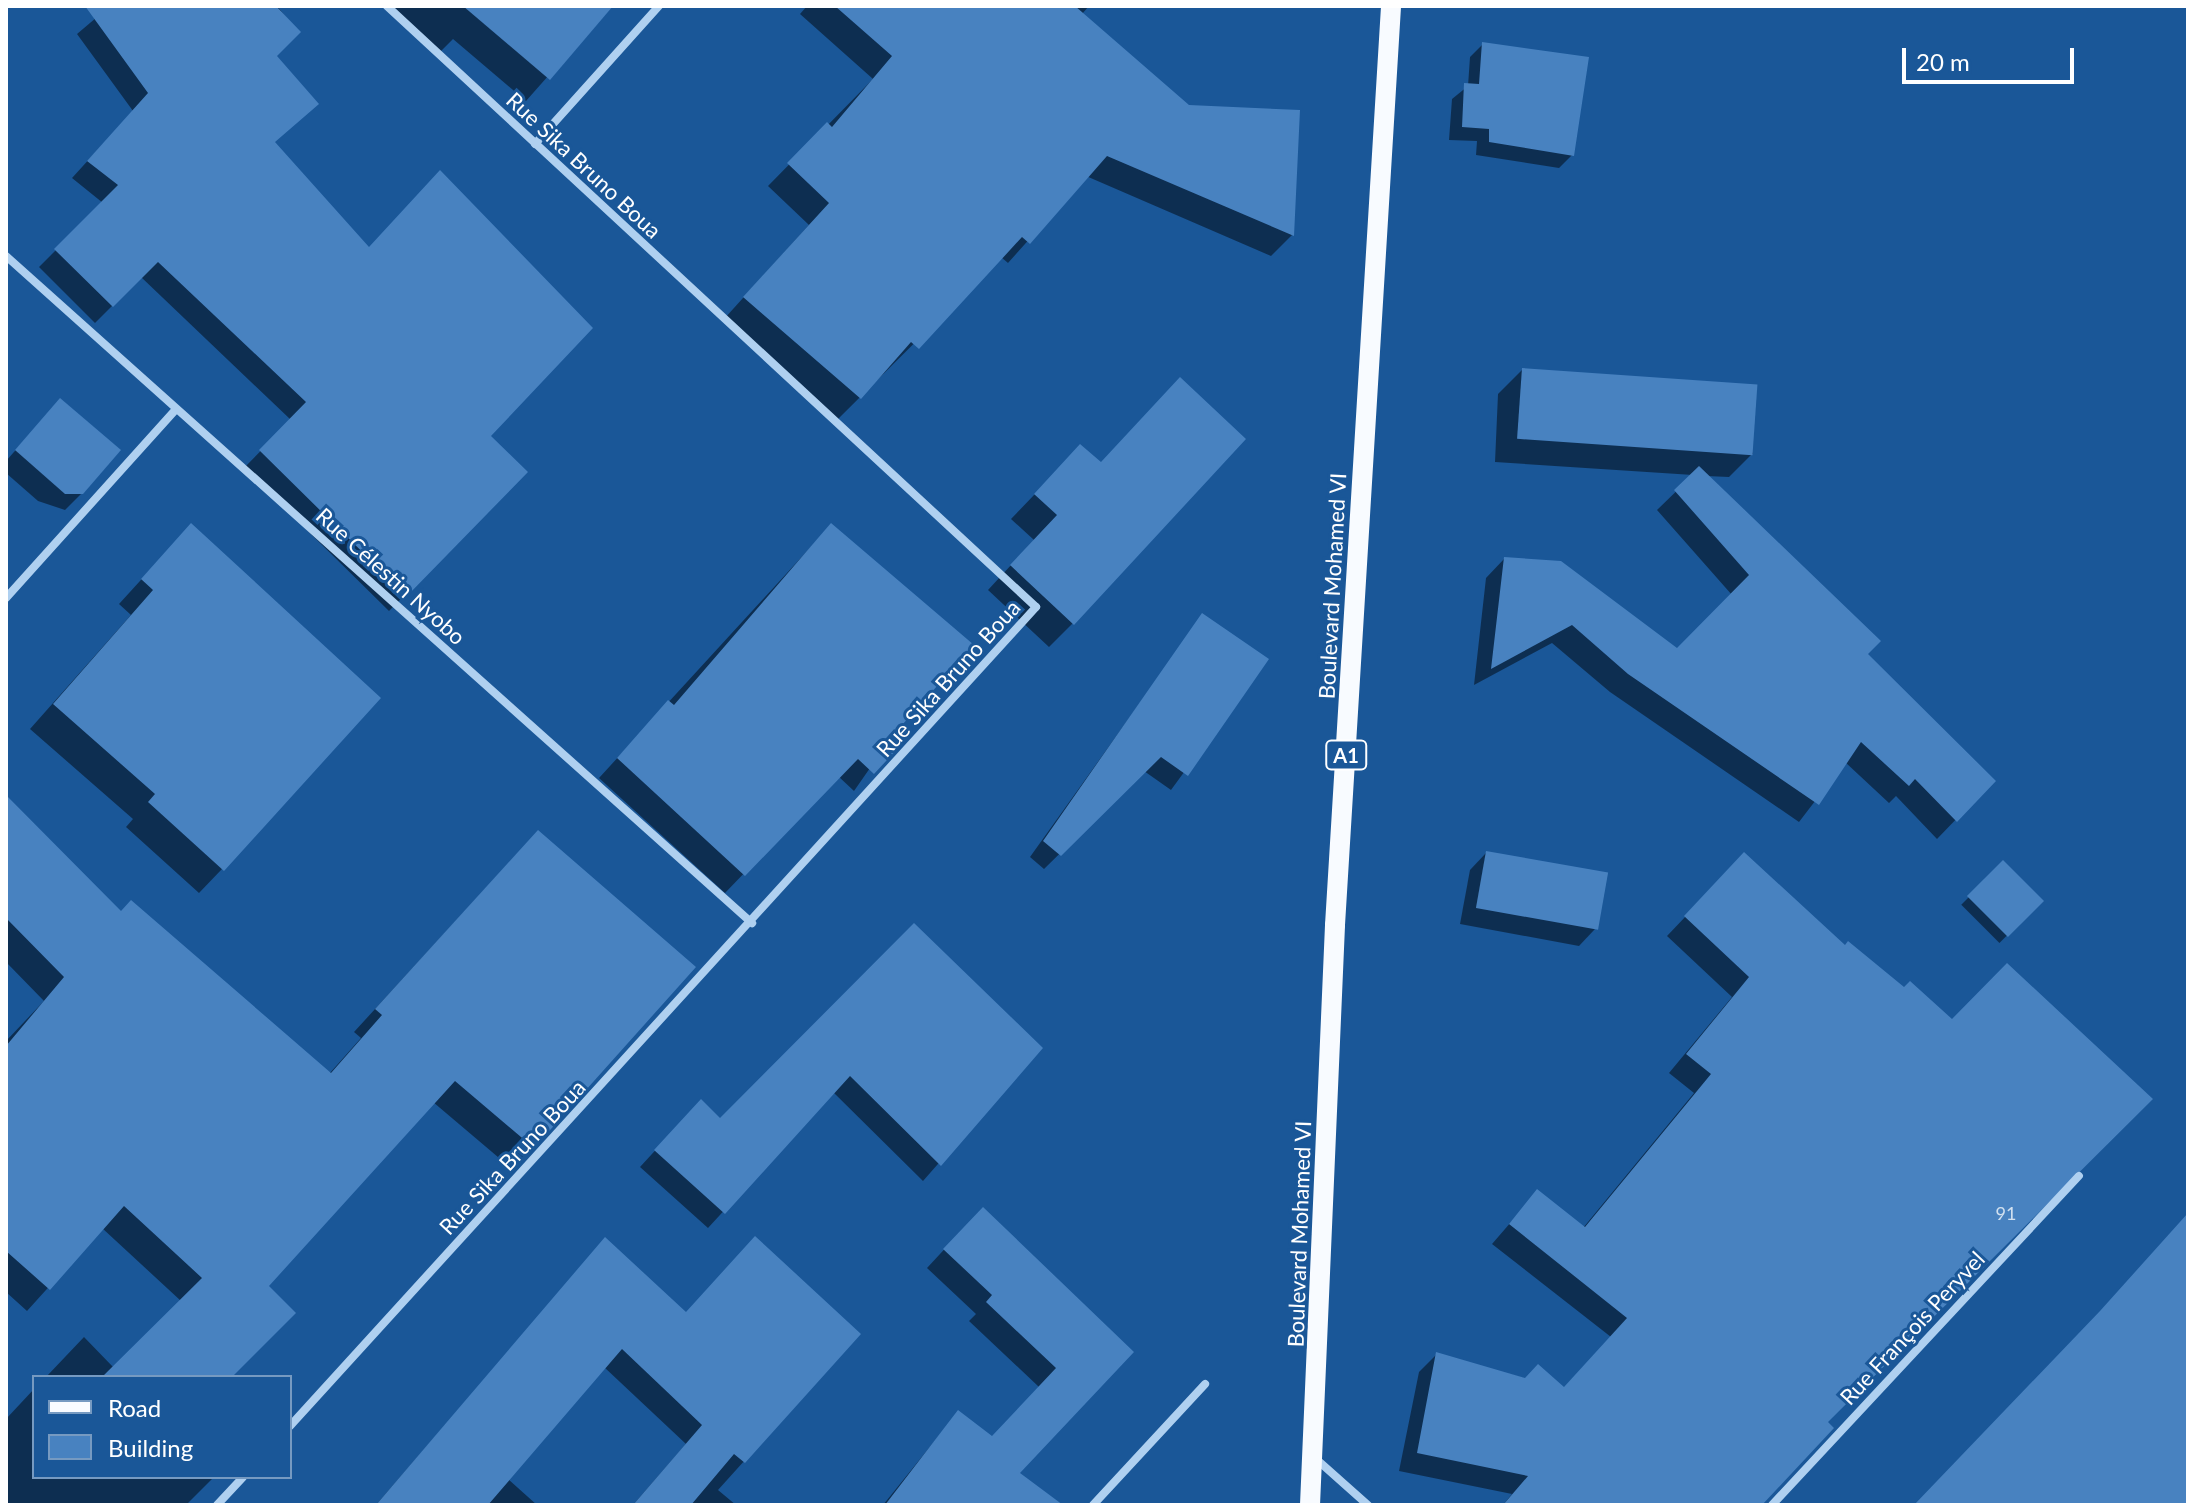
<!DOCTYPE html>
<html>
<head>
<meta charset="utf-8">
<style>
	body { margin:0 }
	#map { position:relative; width:2194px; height:1511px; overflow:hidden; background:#1a5798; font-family:Lato,sans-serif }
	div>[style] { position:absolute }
	.shadow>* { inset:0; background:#0007; transform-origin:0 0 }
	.building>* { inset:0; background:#4882c0; transform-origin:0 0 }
	.minor>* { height:8px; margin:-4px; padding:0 4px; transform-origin:4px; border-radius:4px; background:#afd0f0 }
	.primary>* { height:20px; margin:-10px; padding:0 10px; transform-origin:10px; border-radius:10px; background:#f8fbff }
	span { translate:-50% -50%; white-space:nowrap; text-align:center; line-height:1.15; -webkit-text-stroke:6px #1a5798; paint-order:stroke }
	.number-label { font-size:18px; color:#d1e0ef }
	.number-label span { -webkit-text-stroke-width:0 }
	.shield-label span { padding:2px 6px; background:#1a5798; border:2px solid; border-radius:6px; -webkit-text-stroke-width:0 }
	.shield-label { font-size:20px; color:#fff; font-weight:700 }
	.street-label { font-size:22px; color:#fff }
	.frame { position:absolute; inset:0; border:8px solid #fff; pointer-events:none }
	.legend { position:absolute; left:32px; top:1375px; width:260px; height:104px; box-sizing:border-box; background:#1a5798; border:2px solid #769ac1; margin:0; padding:10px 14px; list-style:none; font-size:24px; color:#fff }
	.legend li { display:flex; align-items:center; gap:16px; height:40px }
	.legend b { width:40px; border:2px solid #769ac1 }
	.scale { position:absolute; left:1902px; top:48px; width:172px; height:36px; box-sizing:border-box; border:4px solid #fff; border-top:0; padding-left:10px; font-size:24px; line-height:28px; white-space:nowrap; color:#fff; -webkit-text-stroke:6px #1a5798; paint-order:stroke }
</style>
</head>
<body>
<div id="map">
	<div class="shadow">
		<div style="clip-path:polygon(110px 6px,277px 6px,298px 32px,274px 56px,273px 143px,488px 436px,525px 472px,389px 611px,244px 468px,291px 420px,141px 277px,95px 323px,39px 267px,103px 203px,72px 178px,133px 111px,77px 34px)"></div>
		<div style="clip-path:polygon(385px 6px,610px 6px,526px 101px,453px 39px,440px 52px)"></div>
		<div style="clip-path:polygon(807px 6px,1089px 6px,1082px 14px,1292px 235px,1271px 256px,1086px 176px,1008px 263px,1001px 257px,838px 419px,724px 319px,809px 225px,768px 186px,873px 79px,800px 14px)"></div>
		<div style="clip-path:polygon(1483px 44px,1572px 155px,1559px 168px,1476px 155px,1477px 141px,1449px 140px,1452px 99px,1468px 86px,1470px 57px)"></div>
		<div style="clip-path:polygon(1522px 370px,1753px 453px,1729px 477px,1706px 476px,1866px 654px,1993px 781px,1937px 839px,1896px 796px,1889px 803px,1845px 762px,1799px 822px,1610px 692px,1552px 643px,1474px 685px,1486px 578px,1504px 559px,1677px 651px,1732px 595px,1657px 510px,1693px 475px,1495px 462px,1498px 394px)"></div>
		<div style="clip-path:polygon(60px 400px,82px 493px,65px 510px,38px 501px,6px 473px,6px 461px)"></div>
		<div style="clip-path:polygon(1100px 464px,1073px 623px,1049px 647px,988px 590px,1034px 540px,1011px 519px,1057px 471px)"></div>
		<div style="clip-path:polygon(191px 525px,222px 869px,199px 893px,126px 827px,133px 819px,30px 729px,131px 615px,119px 604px)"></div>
		<div style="clip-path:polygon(831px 525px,900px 725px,854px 791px,838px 776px,725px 893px,599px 778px)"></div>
		<div style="clip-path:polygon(1202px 616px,1266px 660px,1171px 790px,1144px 771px,1044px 869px,1030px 857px)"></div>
		<div style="clip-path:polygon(6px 805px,120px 913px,329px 1074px,361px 1038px,354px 1032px,517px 854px,532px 1147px,511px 1168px,433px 1102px,266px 1286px,229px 1377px,46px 1377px,84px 1337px,114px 1368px,181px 1301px,102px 1228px,27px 1311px,6px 1292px,6px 1041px,44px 1001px,6px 962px)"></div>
		<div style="clip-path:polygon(1486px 853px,1595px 929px,1579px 946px,1460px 924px,1470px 870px)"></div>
		<div style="clip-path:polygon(1745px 854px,1825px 1422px,1759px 1505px,1503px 1505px,1512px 1494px,1399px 1471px,1419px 1372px,1437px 1354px,1563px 1389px,1611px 1337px,1492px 1244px,1537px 1192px,1583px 1228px,1694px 1093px,1669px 1073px,1732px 997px,1667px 936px)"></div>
		<div style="left:2003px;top:863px;width:54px;height:59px;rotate:45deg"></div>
		<div style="clip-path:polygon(914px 926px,1040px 1048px,923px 1181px,833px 1092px,708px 1228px,640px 1167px,685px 1118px,720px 1121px)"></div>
		<div style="clip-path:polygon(965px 1227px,1131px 1352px,1017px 1473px,1015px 1505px,883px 1505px,958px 1412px,991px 1439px,1039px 1387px,969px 1321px,976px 1314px,927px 1268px)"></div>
		<div style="clip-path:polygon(605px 1240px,685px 1314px,859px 1334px,718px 1490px,736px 1505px,633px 1505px,686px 1444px,604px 1367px,508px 1479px,537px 1505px,376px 1505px)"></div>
		<div style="clip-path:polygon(34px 1389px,34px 1477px,214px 1477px,186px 1505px,6px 1505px,6px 1419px)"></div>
	</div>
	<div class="building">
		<div style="clip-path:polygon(85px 6px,276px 6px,301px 32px,277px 56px,319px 104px,275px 142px,369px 247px,440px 170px,593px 328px,491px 436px,528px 472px,407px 596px,259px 450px,306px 402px,158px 262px,113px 307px,54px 249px,118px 185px,87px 161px,148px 93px)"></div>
		<div style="clip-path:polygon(463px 6px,613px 6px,550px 80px)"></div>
		<div style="clip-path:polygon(835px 6px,1075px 6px,1189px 105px,1300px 110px,1294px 236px,1107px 156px,1030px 244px,1022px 237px,919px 349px,911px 342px,861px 399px,743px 297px,829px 203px,787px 163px,827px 122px,832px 127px,892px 56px)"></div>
		<div style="clip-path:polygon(1482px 42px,1589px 57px,1574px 156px,1489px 142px,1489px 129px,1462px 127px,1464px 83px,1479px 84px)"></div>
		<div style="left:1522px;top:368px;width:236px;height:71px;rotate:4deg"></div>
		<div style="clip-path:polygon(1180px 377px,1246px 439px,1074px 625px,1010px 565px,1057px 515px,1034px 494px,1080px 444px,1101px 462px)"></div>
		<div style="clip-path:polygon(60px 398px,121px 450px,83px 494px,65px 494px,15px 450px)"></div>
		<div style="clip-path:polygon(1699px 466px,1881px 641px,1868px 654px,1996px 781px,1957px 822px,1915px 779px,1909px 786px,1861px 742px,1819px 805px,1628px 674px,1572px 625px,1491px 669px,1504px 557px,1561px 561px,1677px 648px,1749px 575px,1674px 490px)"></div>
		<div style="clip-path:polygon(191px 523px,381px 698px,224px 871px,148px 802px,155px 794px,53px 704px,153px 590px,141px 579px)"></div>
		<div style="clip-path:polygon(831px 523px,974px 645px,902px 725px,912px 733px,874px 774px,858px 759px,745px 876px,617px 758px,668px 700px,674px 705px)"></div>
		<div style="clip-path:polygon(1202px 613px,1269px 659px,1188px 776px,1161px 757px,1061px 856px,1043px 841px)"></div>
		<div style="clip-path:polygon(6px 795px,121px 911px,131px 900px,331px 1073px,382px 1015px,375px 1009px,538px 830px,696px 967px,534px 1148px,455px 1081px,269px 1286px,296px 1313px,232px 1377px,102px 1377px,202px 1278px,124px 1206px,50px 1290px,6px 1251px,6px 1046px,64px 977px,6px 918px)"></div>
		<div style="left:1486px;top:851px;width:124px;height:58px;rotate:10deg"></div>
		<div style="clip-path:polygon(1744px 852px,1845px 945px,1848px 941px,1904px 987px,1910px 981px,1952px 1019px,2007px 963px,2153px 1099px,1828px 1422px,1834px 1428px,1762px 1505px,1503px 1505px,1528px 1476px,1417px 1453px,1436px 1352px,1525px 1378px,1538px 1364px,1564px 1387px,1627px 1318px,1509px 1224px,1537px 1189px,1585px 1227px,1711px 1074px,1686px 1054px,1749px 977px,1684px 916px)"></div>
		<div style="left:2003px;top:860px;width:58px;height:51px;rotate:45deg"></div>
		<div style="clip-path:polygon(914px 923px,1043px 1048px,941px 1166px,850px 1076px,725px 1214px,654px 1150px,701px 1099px,720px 1118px)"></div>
		<div style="clip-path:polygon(983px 1207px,1134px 1352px,1020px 1473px,1063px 1505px,885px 1505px,958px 1410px,992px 1436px,1056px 1368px,986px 1302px,992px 1295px,943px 1249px)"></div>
		<div style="clip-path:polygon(2188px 1213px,2188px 1505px,1914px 1505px,2100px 1311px)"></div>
		<div style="clip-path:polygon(755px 1236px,861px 1334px,745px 1463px,734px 1454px,691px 1505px,633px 1505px,702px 1425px,622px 1349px,488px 1505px,376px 1505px,605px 1237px,686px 1312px)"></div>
	</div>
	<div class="minor">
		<div style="left:535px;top:144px;width:186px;rotate:-48.1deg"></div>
		<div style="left:6px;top:256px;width:1001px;rotate:41.8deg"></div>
		<div style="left:6px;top:598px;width:254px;rotate:-48deg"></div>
		<div style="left:290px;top:1426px;width:1108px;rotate:-47.67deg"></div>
		<div style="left:1036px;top:607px;width:885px;rotate:-137.2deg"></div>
		<div style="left:1315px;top:1458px;width:71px;rotate:41.6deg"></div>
		<div style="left:217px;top:1505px;width:38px;rotate:-47deg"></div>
		<div style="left:1093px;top:1505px;width:165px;rotate:-47.2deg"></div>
		<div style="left:1772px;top:1505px;width:450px;rotate:-47deg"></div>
	</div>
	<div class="primary">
		<div style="left:1310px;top:1505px;width:581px;rotate:-87.53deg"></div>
		<div style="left:1335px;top:925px;width:921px;rotate:-86.51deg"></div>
	</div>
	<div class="number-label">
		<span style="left:2006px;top:1213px">91</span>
	</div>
	<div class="shield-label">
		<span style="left:1346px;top:755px">A1</span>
	</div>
	<div class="street-label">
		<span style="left:584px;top:165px;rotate:43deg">Rue Sika Bruno Boua</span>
		<span style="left:391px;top:576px;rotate:42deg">Rue Célestin Nyobo</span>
		<span style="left:1332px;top:586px;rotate:-87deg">Boulevard Mohamed VI</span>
		<span style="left:948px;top:678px;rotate:-48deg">Rue Sika Bruno Boua</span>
		<span style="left:512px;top:1157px;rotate:-47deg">Rue Sika Bruno Boua</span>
		<span style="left:1299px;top:1234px;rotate:-88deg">Boulevard Mohamed VI</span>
		<span style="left:1912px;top:1328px;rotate:-47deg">Rue François Peryvel</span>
	</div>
	<div class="frame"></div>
	<ul class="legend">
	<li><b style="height:10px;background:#f8fbff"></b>Road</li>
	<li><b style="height:22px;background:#4882c0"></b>Building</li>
	</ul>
	<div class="scale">20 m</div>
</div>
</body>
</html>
